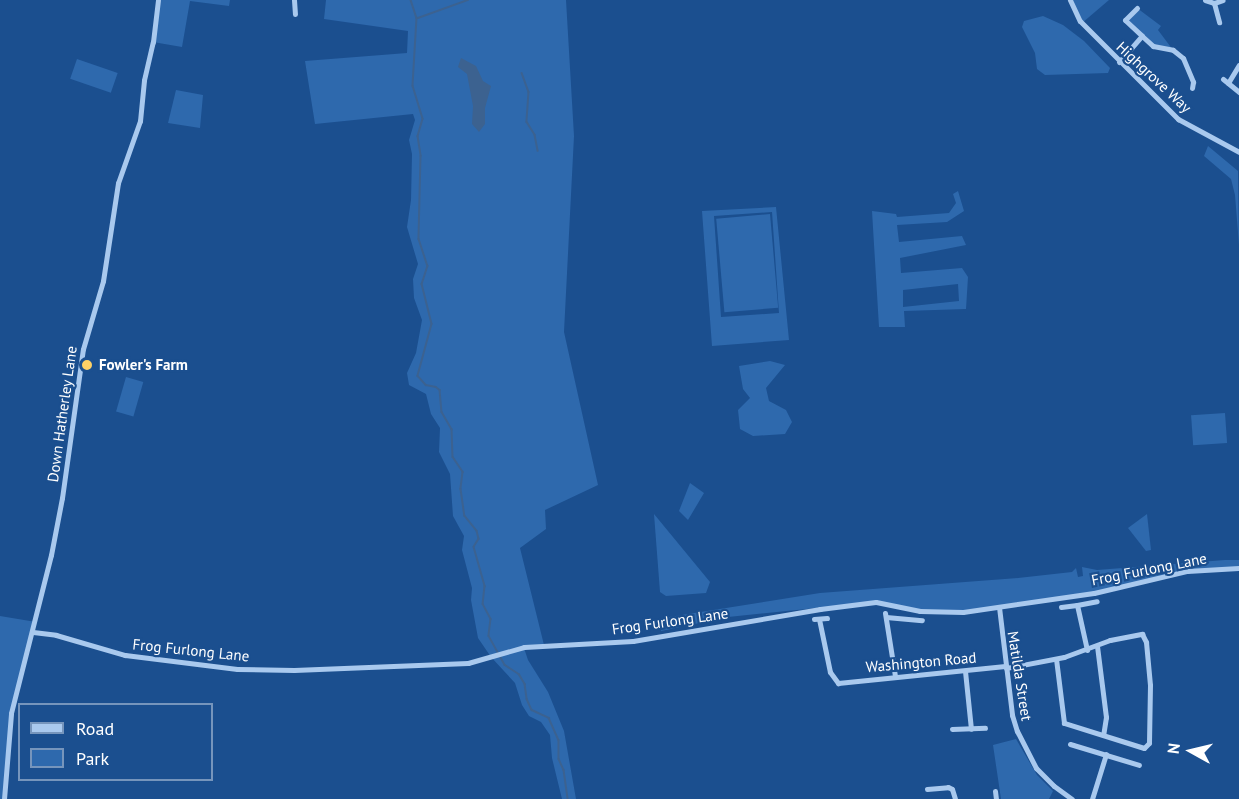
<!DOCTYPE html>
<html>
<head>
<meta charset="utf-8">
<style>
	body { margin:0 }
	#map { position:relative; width:1239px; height:799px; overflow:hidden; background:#1b4f8f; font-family:"PT Sans",sans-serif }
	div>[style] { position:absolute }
	.green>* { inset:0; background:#2e69ad; transform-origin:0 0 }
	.water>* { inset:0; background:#3c6290 }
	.stream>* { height:1.5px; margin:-0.75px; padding:0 0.75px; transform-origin:0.75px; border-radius:0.75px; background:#3c6290 }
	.street>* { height:5px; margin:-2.5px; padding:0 2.5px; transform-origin:2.5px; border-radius:2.5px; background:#a9c9ee }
	.dots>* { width:16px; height:16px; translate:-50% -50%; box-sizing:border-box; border:3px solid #1b4f8f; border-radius:50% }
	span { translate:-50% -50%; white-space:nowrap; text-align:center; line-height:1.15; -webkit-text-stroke:4.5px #1b4f8f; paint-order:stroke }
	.street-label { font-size:15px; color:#fff }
	.poi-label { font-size:15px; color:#fff; font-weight:700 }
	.left { translate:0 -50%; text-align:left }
	.legend { position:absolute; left:18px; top:703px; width:195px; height:78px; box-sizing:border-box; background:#1b4f8f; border:2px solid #7695bc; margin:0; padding:8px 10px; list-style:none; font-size:18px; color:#fff }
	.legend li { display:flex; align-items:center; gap:12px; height:30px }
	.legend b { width:30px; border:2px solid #7695bc }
	.north { position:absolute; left:1161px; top:721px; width:60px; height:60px; -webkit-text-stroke:4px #1b4f8f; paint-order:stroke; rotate:278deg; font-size:16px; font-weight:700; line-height:24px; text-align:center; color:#fff }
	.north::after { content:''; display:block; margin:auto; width:21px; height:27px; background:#fff; clip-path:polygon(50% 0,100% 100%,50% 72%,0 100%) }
</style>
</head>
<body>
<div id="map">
	<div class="green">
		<div style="clip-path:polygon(158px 0,230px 0,229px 6px,190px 1px,182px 47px,153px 42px)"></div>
		<div style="clip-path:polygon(326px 0,566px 0,574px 136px,564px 332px,598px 485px,545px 510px,546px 529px,520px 548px,544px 645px,524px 648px,528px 660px,548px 692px,564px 731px,576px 799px,562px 799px,552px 758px,550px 735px,541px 722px,529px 716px,522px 705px,515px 683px,491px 657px,478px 638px,471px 600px,472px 588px,462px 550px,464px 536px,453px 516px,450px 474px,439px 452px,440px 428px,431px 414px,426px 394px,409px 385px,407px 373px,416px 353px,422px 320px,414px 298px,413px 279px,418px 264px,407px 227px,411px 200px,412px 154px,409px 140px,415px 120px,413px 114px,315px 124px,305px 61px,407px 53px,408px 31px,324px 19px)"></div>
		<div style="clip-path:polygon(1070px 0,1109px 0,1082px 23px)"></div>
		<div style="clip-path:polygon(1137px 8px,1161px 26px,1158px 30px,1173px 50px,1153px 46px,1125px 20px)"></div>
		<div style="clip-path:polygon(1043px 16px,1063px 25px,1084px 41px,1110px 68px,1108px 73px,1045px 75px,1037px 69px,1035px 53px,1022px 27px,1024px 21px)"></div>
		<div style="left:77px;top:59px;width:43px;height:21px;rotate:19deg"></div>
		<div style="clip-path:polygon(176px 90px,203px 95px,200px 128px,168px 123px)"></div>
		<div style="clip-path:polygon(1208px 146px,1238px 171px,1239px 245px,1235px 195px,1231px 179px,1204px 156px)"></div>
		<div style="clip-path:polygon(evenodd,958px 191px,964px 211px,947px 222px,897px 225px,899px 242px,962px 236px,966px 245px,900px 258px,901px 273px,962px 268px,968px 277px,966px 309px,904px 311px,905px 327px,879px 327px,872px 211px,896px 214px,897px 217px,949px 213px,956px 203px,953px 194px,958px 191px,958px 284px,959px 301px,903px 307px,903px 290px,958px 284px)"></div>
		<div style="clip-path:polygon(evenodd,776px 207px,789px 340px,712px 346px,702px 211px,776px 207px,772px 212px,779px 313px,721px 317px,714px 216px,772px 212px)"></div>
		<div style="left:770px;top:214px;width:94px;height:54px;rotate:85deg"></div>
		<div style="clip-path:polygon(770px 361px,785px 365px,766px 388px,769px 401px,786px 410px,792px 422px,785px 434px,753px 436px,740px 429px,738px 410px,750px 398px,743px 389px,739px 366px)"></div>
		<div style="left:126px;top:377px;width:18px;height:36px;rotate:16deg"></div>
		<div style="left:1225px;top:413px;width:30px;height:34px;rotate:86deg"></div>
		<div style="clip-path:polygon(690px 483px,704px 493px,688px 520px,679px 511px)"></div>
		<div style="clip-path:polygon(654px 514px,710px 582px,706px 593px,666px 596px,660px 592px)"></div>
		<div style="clip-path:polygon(1147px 514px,1151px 550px,1146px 551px,1128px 528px)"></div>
		<div style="clip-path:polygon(1225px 560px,1239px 560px,1239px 568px,1206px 568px,1094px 593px,945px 614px,876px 602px,728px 617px,661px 631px,660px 624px,663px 618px,820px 593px,1018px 578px,1072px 572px,1076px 568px,1078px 577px,1083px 576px,1082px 567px,1097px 570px)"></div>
		<div style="clip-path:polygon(0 616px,36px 622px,11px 713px,4px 799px,0 799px)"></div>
		<div style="clip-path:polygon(1016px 739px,1037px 775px,1053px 791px,1049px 799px,1001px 799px,993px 745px)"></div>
	</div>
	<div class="water">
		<div style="clip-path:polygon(461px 58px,476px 66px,483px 81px,491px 86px,485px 108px,485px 124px,479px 132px,472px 124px,473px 106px,467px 74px,458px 67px)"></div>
	</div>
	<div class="stream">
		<div style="left:411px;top:0;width:19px;rotate:72deg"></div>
		<div style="left:417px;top:18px;width:68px;rotate:93.4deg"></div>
		<div style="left:413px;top:86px;width:34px;rotate:73deg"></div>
		<div style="left:423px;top:119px;width:18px;rotate:106deg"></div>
		<div style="left:418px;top:136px;width:20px;rotate:81deg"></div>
		<div style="left:421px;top:156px;width:83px;rotate:91.4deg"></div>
		<div style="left:419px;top:239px;width:28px;rotate:72deg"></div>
		<div style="left:428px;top:266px;width:19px;rotate:108deg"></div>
		<div style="left:422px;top:284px;width:41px;rotate:76deg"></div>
		<div style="left:432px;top:324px;width:54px;rotate:105.1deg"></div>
		<div style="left:418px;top:376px;width:12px;rotate:48deg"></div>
		<div style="left:426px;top:385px;width:10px;rotate:11deg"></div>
		<div style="left:436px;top:387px;width:5px;rotate:37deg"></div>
		<div style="left:440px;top:390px;width:22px;rotate:85deg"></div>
		<div style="left:442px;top:412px;width:20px;rotate:60deg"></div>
		<div style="left:452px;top:429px;width:28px;rotate:88deg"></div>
		<div style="left:453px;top:457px;width:18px;rotate:56deg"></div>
		<div style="left:463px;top:472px;width:17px;rotate:97deg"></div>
		<div style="left:461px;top:489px;width:27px;rotate:82deg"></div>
		<div style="left:465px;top:516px;width:19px;rotate:51deg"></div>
		<div style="left:477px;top:531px;width:8px;rotate:76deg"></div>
		<div style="left:479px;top:539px;width:9px;rotate:122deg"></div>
		<div style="left:474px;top:547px;width:41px;rotate:74.2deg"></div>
		<div style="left:485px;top:586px;width:18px;rotate:96deg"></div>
		<div style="left:483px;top:604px;width:17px;rotate:62deg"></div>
		<div style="left:491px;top:619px;width:17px;rotate:97deg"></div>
		<div style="left:489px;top:636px;width:33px;rotate:61deg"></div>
		<div style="left:505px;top:665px;width:17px;rotate:33deg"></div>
		<div style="left:519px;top:674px;width:12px;rotate:59deg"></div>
		<div style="left:525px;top:684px;width:15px;rotate:82deg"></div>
		<div style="left:527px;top:699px;width:12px;rotate:66deg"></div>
		<div style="left:532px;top:710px;width:19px;rotate:25deg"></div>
		<div style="left:549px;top:718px;width:24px;rotate:66deg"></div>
		<div style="left:559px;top:740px;width:19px;rotate:90deg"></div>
		<div style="left:559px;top:759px;width:12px;rotate:66deg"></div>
		<div style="left:564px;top:770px;width:29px;rotate:82deg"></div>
		<div style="left:418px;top:18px;width:53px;rotate:-19.8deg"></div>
		<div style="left:522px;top:73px;width:20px;rotate:70deg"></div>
		<div style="left:529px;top:92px;width:30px;rotate:94deg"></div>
		<div style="left:527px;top:122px;width:15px;rotate:58deg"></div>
		<div style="left:535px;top:135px;width:16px;rotate:79deg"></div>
	</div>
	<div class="street">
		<div style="left:294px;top:0;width:14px;rotate:86deg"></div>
		<div style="left:1070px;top:0;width:23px;rotate:65deg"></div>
		<div style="left:1080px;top:21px;width:139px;rotate:45deg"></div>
		<div style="left:1178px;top:119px;width:69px;rotate:28.4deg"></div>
		<div style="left:1205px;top:0;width:9px;rotate:18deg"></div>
		<div style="left:1214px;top:3px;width:9px;rotate:-18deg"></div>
		<div style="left:1214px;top:3px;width:20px;rotate:75deg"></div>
		<div style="left:1137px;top:8px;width:17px;rotate:135deg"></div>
		<div style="left:1125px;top:20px;width:23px;rotate:43deg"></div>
		<div style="left:1119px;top:62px;width:35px;rotate:-49deg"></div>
		<div style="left:1142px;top:36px;width:15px;rotate:42deg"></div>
		<div style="left:1153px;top:46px;width:20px;rotate:11deg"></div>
		<div style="left:1173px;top:50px;width:13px;rotate:39deg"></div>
		<div style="left:1183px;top:58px;width:26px;rotate:67deg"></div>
		<div style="left:1193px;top:82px;width:6px;rotate:99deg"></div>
		<div style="left:1223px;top:79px;width:21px;rotate:39deg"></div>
		<div style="left:1228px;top:83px;width:21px;rotate:-59deg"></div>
		<div style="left:999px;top:607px;width:109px;rotate:83.1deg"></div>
		<div style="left:1012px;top:715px;width:17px;rotate:73deg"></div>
		<div style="left:1017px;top:731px;width:42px;rotate:62.8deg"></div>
		<div style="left:1036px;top:768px;width:25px;rotate:45deg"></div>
		<div style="left:1054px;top:786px;width:22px;rotate:36deg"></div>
		<div style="left:1061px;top:607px;width:16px;rotate:-7deg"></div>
		<div style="left:885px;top:613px;width:64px;rotate:81deg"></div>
		<div style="left:886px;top:617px;width:36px;rotate:5deg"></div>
		<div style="left:814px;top:619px;width:13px;rotate:-4deg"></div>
		<div style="left:819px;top:619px;width:54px;rotate:78.3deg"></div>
		<div style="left:830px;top:672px;width:14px;rotate:54deg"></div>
		<div style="left:838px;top:683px;width:168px;rotate:-5.8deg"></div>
		<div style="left:33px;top:632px;width:23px;rotate:7deg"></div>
		<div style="left:56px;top:635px;width:72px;rotate:16.2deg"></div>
		<div style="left:125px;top:655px;width:113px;rotate:7.1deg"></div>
		<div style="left:237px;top:669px;width:57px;rotate:1deg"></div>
		<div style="left:294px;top:670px;width:174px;rotate:-2.3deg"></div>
		<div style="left:468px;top:663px;width:58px;rotate:-15.9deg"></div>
		<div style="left:524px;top:647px;width:109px;rotate:-3.2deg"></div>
		<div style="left:633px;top:641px;width:190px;rotate:-9.7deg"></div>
		<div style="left:820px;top:609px;width:56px;rotate:-7.1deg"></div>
		<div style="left:876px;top:602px;width:45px;rotate:11.6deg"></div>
		<div style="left:920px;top:611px;width:43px;rotate:1.3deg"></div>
		<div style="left:963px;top:612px;width:132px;rotate:-8.3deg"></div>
		<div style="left:1094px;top:593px;width:96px;rotate:-13.3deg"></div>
		<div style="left:1187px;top:571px;width:52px;rotate:-3.3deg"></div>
		<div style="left:1097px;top:646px;width:72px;rotate:82.8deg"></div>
		<div style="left:1106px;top:717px;width:18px;rotate:99deg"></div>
		<div style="left:1087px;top:650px;width:46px;rotate:-102.5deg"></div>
		<div style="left:1077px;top:605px;width:20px;rotate:-11deg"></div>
		<div style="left:1006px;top:668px;width:59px;rotate:-10.7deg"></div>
		<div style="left:1064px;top:657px;width:49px;rotate:-20.3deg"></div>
		<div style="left:1110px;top:640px;width:33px;rotate:-11deg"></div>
		<div style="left:1142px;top:634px;width:9px;rotate:63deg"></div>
		<div style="left:1146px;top:642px;width:43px;rotate:84.7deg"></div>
		<div style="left:1150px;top:685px;width:58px;rotate:91deg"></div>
		<div style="left:1149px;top:743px;width:7px;rotate:135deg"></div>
		<div style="left:1144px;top:748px;width:84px;rotate:-162.6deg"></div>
		<div style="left:1064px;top:723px;width:64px;rotate:-97.1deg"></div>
		<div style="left:965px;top:671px;width:58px;rotate:84.1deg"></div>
		<div style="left:952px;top:729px;width:33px;rotate:-2deg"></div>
		<div style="left:1070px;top:744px;width:72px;rotate:16.9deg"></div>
		<div style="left:927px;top:789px;width:21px;rotate:-5deg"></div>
		<div style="left:948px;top:787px;width:4px;rotate:27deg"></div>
		<div style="left:952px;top:789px;width:10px;rotate:73deg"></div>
		<div style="left:995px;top:791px;width:8px;rotate:83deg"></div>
		<div style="left:4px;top:799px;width:86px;rotate:-85.3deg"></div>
		<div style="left:11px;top:713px;width:163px;rotate:-75.8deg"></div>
		<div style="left:51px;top:555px;width:58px;rotate:-79.1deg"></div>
		<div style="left:62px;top:498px;width:150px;rotate:-82deg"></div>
		<div style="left:83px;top:349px;width:71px;rotate:-73.6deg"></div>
		<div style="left:103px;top:281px;width:99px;rotate:-81.3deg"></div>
		<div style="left:118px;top:183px;width:66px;rotate:-70.5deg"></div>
		<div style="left:140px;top:121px;width:41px;rotate:-84.4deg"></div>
		<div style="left:144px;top:80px;width:39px;rotate:-77deg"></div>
		<div style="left:153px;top:42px;width:42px;rotate:-83.2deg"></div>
		<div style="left:1092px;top:799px;width:47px;rotate:-72.7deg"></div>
	</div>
	<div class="dots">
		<div style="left:87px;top:365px;background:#ffd166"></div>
	</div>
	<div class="street-label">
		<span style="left:1154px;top:77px;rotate:43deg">Highgrove Way</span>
		<span style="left:62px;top:414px;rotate:-82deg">Down Hatherley Lane</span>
		<span style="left:1149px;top:569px;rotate:-11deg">Frog Furlong Lane</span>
		<span style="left:670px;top:621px;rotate:-8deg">Frog Furlong Lane</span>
		<span style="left:191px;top:650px;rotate:6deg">Frog Furlong Lane</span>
		<span style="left:921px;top:662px;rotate:-5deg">Washington Road</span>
		<span style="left:1020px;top:676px;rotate:81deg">Matilda Street</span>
	</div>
	<div class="poi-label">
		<span class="left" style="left:99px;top:365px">Fowler's Farm</span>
	</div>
	<ul class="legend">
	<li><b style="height:8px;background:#a9c9ee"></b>Road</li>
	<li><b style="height:16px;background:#2e69ad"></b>Park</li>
	</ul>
	<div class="north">N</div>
</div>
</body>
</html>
